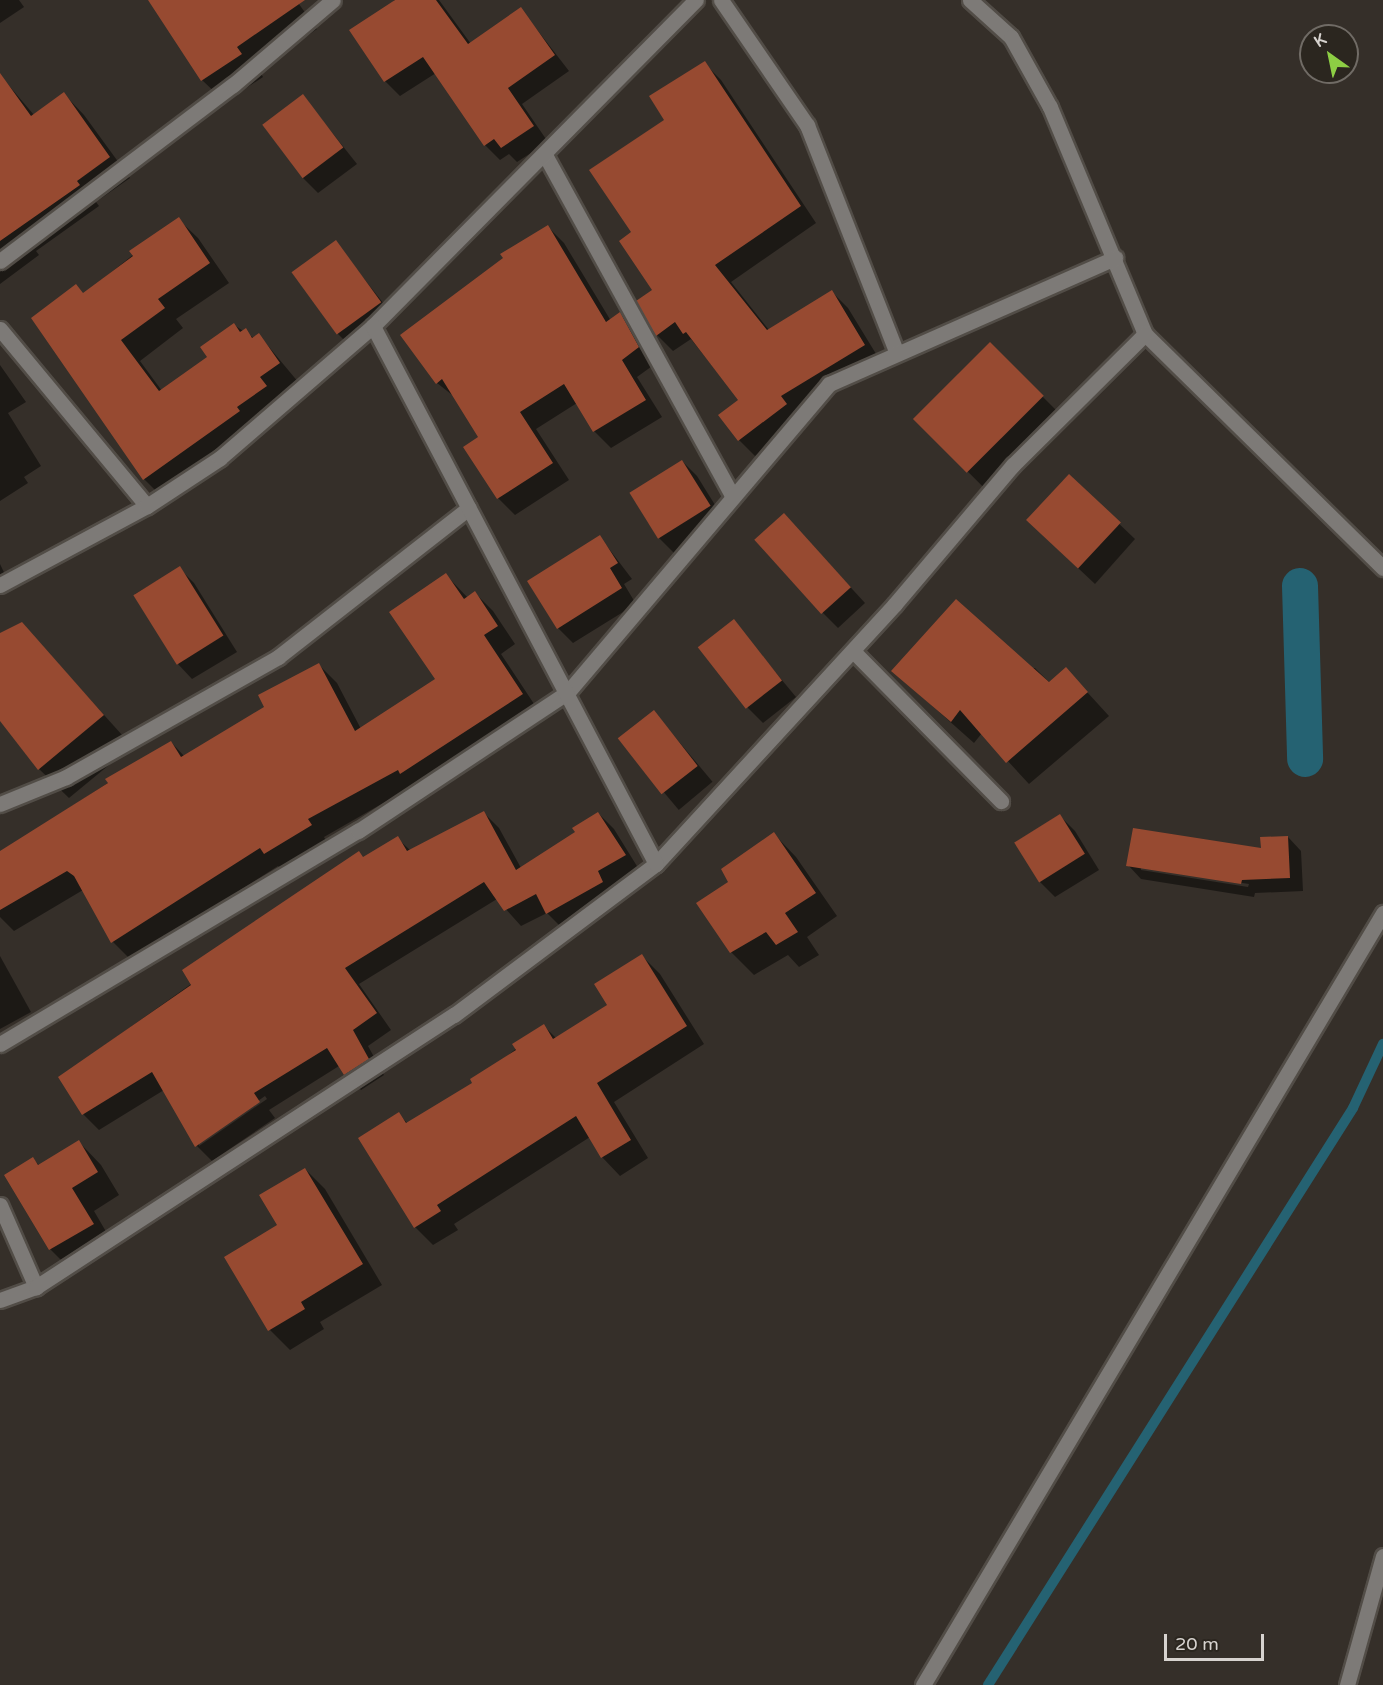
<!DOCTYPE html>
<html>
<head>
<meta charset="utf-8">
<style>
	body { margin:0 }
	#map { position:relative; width:1383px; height:1685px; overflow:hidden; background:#352f29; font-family:"Varela Round",sans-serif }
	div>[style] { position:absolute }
	.shadow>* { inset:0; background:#0007; transform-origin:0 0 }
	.stream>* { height:10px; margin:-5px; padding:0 5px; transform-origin:5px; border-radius:5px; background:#256272 }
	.canal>* { height:36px; margin:-18px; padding:0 18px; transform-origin:18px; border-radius:18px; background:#256272 }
	.building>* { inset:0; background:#974a31; transform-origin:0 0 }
	.roads { filter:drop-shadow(2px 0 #524d47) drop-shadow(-2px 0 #524d47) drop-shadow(0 2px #524d47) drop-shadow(0 -2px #524d47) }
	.minor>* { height:15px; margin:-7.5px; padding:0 7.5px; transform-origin:7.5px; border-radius:7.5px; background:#7d7a77 }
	span { translate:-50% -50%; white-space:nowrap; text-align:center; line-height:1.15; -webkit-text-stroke:6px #2b261f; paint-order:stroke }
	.north { position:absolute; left:1299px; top:24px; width:60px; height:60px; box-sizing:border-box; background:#2b261f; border:2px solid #706b65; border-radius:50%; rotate:327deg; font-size:16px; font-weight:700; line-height:24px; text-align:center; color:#d7d3cf }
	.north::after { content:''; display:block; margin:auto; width:21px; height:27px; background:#8dce44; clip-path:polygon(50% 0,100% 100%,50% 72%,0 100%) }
	.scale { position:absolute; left:1164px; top:1634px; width:100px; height:27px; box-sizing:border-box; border:3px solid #d7d3cf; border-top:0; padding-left:8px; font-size:18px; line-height:21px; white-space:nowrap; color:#d7d3cf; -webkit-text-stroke:4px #2b261f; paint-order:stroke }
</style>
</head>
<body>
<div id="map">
	<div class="shadow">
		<div style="clip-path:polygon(0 0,19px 0,24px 7px,0 23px)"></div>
		<div style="clip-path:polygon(157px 0,296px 0,317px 29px,259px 70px,263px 77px,225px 102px,202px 80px)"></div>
		<div style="clip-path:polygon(394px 0,439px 0,471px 44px,521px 9px,569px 71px,522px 104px,548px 142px,517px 162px,509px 154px,500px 160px,485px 145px,436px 73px,400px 96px,385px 81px)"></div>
		<div style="clip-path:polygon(704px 63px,721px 80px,816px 223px,731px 282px,769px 330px,832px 292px,848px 308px,881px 362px,796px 413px,802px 421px,755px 456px,739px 440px,740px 401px,691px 339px,673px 351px,657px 335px,654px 290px,633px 233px,666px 120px)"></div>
		<div style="clip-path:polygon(0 75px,34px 115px,64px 94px,84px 115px,130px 178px,96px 202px,99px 206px,36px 251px,39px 255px,0 284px)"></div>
		<div style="clip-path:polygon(303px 96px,357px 164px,318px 193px,303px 178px)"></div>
		<div style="clip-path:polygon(178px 219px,198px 238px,229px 283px,176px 319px,183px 328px,140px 361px,162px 391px,209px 357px,234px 325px,254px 338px,259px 335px,299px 383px,279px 397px,285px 406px,164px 499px,144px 479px,33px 318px,84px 294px)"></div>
		<div style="clip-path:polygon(548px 227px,564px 243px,611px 321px,620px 314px,637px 331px,655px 364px,637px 377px,662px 417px,611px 448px,594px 431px,577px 403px,536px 429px,569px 480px,515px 515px,498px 498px,480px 437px,456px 398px,437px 383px)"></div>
		<div style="clip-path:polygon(335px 242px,395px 318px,352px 348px,337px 333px)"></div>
		<div style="left:990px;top:344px;width:107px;height:106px;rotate:45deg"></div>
		<div style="clip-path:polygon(0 365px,26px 402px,8px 413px,41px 466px,24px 477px,28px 483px,0 501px)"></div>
		<div style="clip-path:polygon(682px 461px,697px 476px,725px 521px,674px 553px,659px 538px)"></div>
		<div style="clip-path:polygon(1069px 476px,1135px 539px,1095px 584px,1043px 535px)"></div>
		<div style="clip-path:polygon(798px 530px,865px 603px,838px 628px,823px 613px)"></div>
		<div style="clip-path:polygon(600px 537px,632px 579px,624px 584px,636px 604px,573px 643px,558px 628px)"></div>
		<div style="clip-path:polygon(0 564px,11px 587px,0 592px)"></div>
		<div style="clip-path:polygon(179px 568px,194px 583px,237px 652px,192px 679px,177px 663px,135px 594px)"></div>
		<div style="clip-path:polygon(446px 575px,468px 598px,475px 593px,493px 611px,515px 644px,501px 654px,540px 713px,324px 837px,328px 844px,283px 871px,278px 866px,131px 960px,113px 942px,83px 890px,14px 931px,0 917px,0 853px,171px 742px,185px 757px,266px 708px,319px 665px,337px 683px,361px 729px,437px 680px)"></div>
		<div style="clip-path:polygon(733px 621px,796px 697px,763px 723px,748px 708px)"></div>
		<div style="clip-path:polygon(22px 624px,132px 746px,69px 798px,39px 769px,0 719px,0 635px)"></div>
		<div style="clip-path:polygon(1035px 668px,1050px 683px,1066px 669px,1109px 716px,1029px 784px,982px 733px,974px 743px,893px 671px)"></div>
		<div style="left:654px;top:712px;width:91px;height:44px;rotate:50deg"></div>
		<div style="clip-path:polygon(evenodd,483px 812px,499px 828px,521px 868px,577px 832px,598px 813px,614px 829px,640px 871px,563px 929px,547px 913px,521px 926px,497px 899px,359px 984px,391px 1030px,368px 1046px,384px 1075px,361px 1090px,339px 1066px,269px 1110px,275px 1118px,212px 1161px,197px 1146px,164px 1090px,99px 1130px,84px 1115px,60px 1077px,397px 838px,411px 851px,483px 812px,265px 1096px,267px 1099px,199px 1146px,199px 1142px,265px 1096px)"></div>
		<div style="clip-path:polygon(1060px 816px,1075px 831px,1099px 870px,1055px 897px,1040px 882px)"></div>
		<div style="clip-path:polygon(774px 834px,796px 857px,837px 916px,807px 937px,819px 955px,799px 967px,788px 955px,754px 975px,731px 952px,699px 904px,730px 883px)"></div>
		<div style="clip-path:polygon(evenodd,1288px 837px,1301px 851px,1303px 891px,1255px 893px,1254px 897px,1141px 879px,1128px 865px,1262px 850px,1288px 837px,1141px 867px,1249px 884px,1248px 887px,1141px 870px,1141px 867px)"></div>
		<div style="clip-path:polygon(0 956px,31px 1012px,0 1029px)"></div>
		<div style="clip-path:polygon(642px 956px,660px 974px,704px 1044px,614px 1102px,648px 1158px,620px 1176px,602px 1157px,590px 1137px,454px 1224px,458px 1230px,433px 1245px,415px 1227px,399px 1114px,408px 1124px,474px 1083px,544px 1026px,557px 1039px,609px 1006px)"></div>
		<div style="clip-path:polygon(79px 1142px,101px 1165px,119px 1195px,94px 1211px,115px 1247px,73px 1272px,50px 1249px,33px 1159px,40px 1166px)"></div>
		<div style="clip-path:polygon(305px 1169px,325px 1189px,382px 1285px,320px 1322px,324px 1329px,290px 1350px,270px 1330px,279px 1226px)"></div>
	</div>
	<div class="stream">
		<div style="left:988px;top:1685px;width:683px;rotate:-57.68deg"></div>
		<div style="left:1353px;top:1108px;width:71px;rotate:-64.9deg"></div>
	</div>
	<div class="canal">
		<div style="left:1300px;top:586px;width:173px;rotate:88.3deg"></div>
	</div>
	<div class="building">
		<div style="clip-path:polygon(148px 0,305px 0,237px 47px,242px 54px,201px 81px)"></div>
		<div style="clip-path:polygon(395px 0,436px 0,468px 44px,521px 7px,555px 55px,508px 88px,534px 126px,501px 148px,494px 139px,484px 146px,423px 57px,384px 82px,349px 30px)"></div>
		<div style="clip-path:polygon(705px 61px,801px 206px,715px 265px,767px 330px,832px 290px,865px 345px,781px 396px,787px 404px,738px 441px,718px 415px,738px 400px,686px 332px,683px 334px,675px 322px,656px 336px,636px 301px,652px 290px,619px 241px,631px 232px,589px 170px,664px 120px,649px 96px)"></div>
		<div style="clip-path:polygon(0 73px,31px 116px,64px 92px,110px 157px,77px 181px,80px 185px,0 241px)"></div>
		<div style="left:303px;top:94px;width:67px;height:51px;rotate:53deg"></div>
		<div style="clip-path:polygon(179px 217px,210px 263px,158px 299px,165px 308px,121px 340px,159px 391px,207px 357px,200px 347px,234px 323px,240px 332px,246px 328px,252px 338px,259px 333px,280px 363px,260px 377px,267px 386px,237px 407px,240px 411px,143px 480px,31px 318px,76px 284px,83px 293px,133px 256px,129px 251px)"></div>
		<div style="clip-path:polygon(548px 225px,606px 322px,620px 312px,639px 347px,622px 360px,646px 400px,593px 432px,564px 384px,520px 412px,553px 463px,497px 499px,463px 447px,478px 437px,442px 379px,436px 384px,400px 335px,503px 258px,500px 254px)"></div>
		<div style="left:336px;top:240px;width:77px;height:55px;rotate:54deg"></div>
		<div style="left:990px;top:342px;width:76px;height:109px;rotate:45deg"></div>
		<div style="left:682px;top:460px;width:54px;height:62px;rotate:58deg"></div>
		<div style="left:1069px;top:474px;width:71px;height:63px;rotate:43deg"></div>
		<div style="left:784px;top:513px;width:100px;height:40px;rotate:48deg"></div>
		<div style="clip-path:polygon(600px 535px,618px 563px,610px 568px,622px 588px,557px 629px,527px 581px)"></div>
		<div style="left:180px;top:566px;width:82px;height:55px;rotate:58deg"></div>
		<div style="clip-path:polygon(446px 573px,464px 599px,475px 591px,498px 626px,484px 635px,523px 694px,400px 774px,398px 770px,308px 819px,312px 825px,264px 854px,260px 848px,111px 943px,74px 876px,67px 871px,0 910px,0 851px,108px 783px,105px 779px,171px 741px,181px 757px,264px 707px,258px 695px,319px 663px,355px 731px,435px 679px,389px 612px)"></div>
		<div style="clip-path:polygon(956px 599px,1049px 682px,1066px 667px,1088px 692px,1006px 763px,960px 710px,951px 722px,891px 671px)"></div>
		<div style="left:734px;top:619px;width:78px;height:46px;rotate:52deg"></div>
		<div style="clip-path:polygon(22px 622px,104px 715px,38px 770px,0 721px,0 633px)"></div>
		<div style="left:654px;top:710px;width:71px;height:46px;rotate:52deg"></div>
		<div style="clip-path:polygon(484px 811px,516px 870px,575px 832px,572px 828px,598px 812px,626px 855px,598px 871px,603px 882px,546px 914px,536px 894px,504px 911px,484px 882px,345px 968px,377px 1013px,353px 1030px,369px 1059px,344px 1075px,327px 1048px,254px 1093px,260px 1102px,195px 1147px,152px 1072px,82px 1115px,58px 1077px,191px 985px,182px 970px,359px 851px,363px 857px,398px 836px,407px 851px)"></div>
		<div style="left:1060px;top:814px;width:47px;height:54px;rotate:58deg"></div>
		<div style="clip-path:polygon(1133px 828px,1261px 848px,1260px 837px,1288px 836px,1290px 878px,1242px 880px,1241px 884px,1126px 866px)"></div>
		<div style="clip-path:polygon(774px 832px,816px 893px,785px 913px,798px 932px,776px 945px,766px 932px,730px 953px,696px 903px,728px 882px,721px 869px)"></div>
		<div style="clip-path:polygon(642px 954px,687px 1026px,597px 1083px,631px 1140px,601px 1158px,576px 1116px,437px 1205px,441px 1211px,414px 1228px,358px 1138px,399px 1112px,406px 1123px,472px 1083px,470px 1079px,516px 1050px,512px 1044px,544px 1024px,553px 1039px,607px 1005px,594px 984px)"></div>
		<div style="clip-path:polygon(79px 1140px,98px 1172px,72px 1188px,94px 1224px,49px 1250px,4px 1175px,33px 1157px,38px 1165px)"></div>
		<div style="clip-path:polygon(305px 1168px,363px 1264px,301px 1302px,305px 1309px,268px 1331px,224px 1257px,277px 1225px,259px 1195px)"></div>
	</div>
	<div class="roads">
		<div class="minor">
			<div style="left:721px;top:0;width:152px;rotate:55.5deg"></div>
			<div style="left:807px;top:125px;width:245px;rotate:68.5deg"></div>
			<div style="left:970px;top:0;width:55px;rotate:42.1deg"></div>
			<div style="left:1011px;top:37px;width:80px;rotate:60.9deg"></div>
			<div style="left:1050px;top:107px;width:246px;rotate:67.3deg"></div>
			<div style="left:1145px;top:334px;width:334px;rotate:44.5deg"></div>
			<div style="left:545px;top:155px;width:388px;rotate:61.2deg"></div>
			<div style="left:0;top:261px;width:292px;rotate:-37.1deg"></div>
			<div style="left:233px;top:85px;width:131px;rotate:-40.4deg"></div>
			<div style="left:0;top:329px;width:230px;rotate:50.3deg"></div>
			<div style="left:0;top:585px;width:167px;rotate:-28.3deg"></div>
			<div style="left:147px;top:506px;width:87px;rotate:-33.3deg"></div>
			<div style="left:220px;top:458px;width:202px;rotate:-40.8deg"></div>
			<div style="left:373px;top:326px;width:459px;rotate:-45.3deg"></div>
			<div style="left:853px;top:651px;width:211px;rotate:45.4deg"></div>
			<div style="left:0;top:804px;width:71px;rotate:-22.2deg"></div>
			<div style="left:66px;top:777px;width:244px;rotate:-29.5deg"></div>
			<div style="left:278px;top:657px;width:242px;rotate:-38deg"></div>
			<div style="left:656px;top:864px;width:353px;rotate:-47.4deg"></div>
			<div style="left:895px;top:604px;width:182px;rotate:-49.7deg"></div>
			<div style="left:1013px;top:465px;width:186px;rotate:-44.8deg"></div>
			<div style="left:0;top:1044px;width:417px;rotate:-30.8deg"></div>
			<div style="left:358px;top:831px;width:252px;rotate:-33.5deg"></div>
			<div style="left:568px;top:692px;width:404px;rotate:-49.7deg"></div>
			<div style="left:829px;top:384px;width:313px;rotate:-23.8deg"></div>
			<div style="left:0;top:1205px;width:90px;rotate:66.3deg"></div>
			<div style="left:0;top:1300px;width:38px;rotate:-20deg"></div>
			<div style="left:36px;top:1287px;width:499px;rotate:-33.1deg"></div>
			<div style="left:454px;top:1015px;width:252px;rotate:-36.8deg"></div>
			<div style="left:656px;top:864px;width:608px;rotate:-117.75deg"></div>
			<div style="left:923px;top:1685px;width:899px;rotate:-59.21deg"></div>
			<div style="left:1347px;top:1685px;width:134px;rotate:-74.4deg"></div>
		</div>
	</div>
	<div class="north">K</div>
	<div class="scale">20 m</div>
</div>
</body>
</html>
